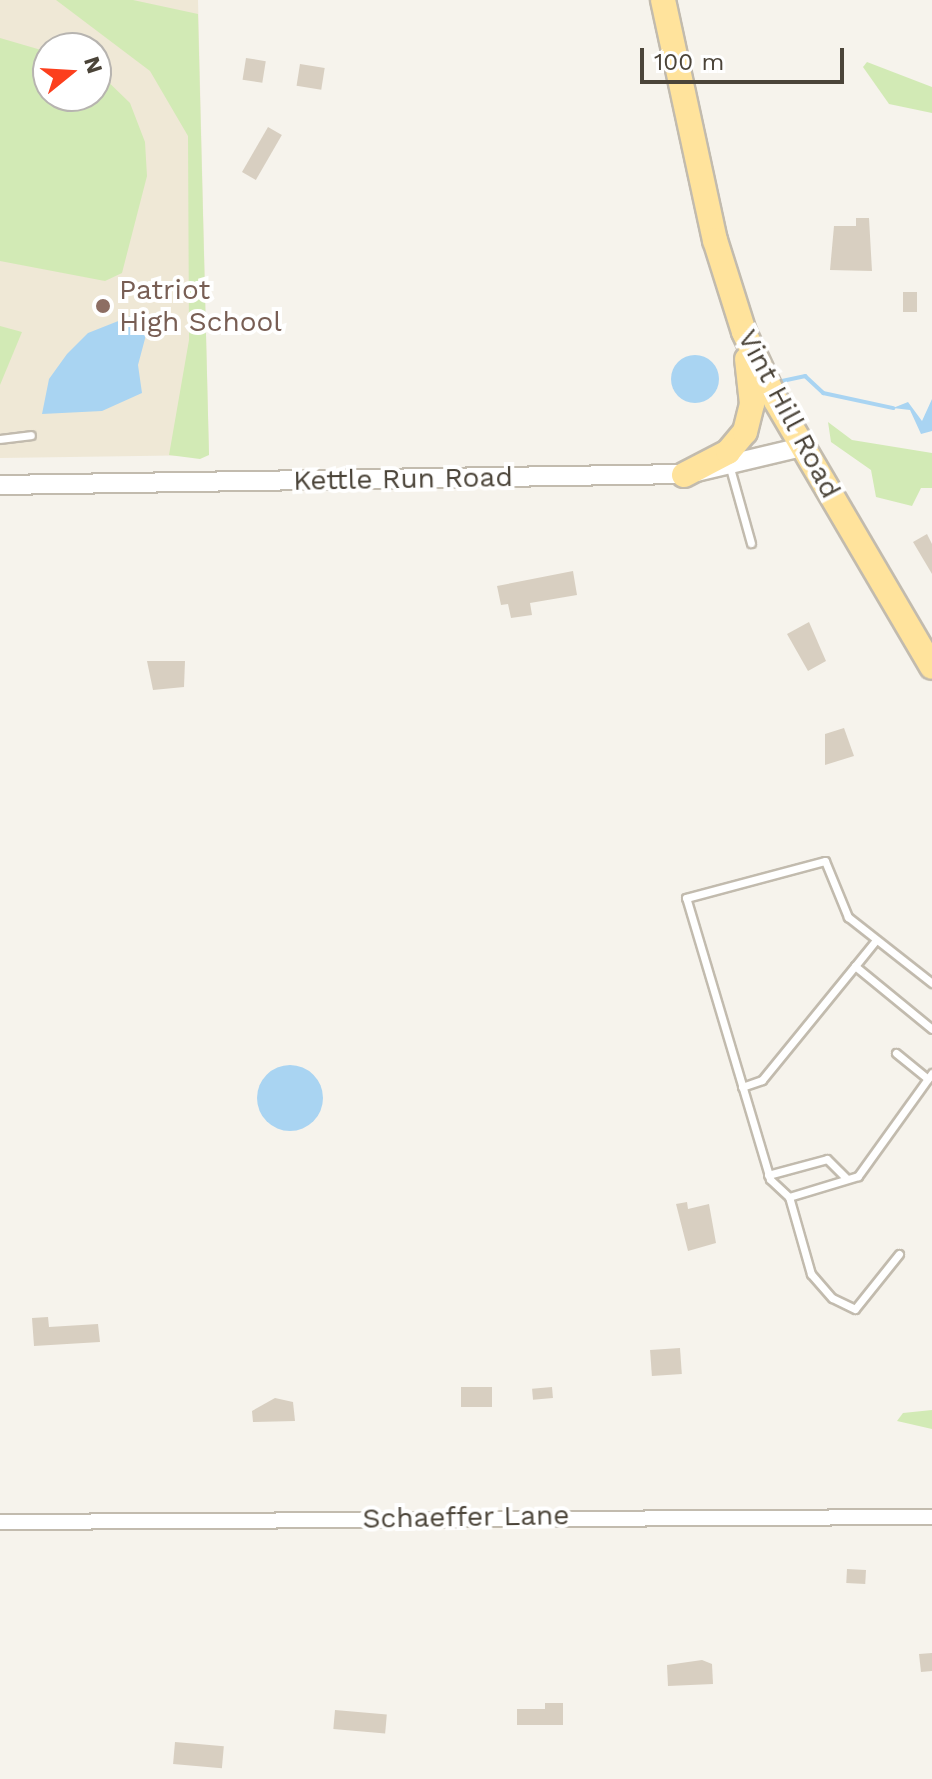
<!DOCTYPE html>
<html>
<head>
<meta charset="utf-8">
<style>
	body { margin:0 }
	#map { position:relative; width:932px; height:1779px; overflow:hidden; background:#f6f3ec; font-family:"Work Sans",sans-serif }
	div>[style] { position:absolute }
	.education>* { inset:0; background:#efe8d6 }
	.green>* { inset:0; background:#d2eab5 }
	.water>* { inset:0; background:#a9d4f2 }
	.round { border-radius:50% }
	.stream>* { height:4px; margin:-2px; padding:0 2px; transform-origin:2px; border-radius:2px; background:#a9d4f2 }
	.building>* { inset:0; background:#d8cfc1; transform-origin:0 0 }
	.roads { filter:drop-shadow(2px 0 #c2bbae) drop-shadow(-2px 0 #c2bbae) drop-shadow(0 2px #c2bbae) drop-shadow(0 -2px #c2bbae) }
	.service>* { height:7px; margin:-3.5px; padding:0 3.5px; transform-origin:3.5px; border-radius:3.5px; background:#fff }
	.minor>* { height:14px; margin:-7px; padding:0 7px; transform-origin:7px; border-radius:7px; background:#fff }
	.tertiary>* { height:18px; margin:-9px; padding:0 9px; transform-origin:9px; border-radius:9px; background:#fff }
	.primary>* { height:24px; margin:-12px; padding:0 12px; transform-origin:12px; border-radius:12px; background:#ffe39c }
	.dots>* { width:22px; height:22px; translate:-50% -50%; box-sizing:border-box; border:4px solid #fff; border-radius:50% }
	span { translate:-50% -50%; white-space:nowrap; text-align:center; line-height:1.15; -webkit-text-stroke:8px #fff; paint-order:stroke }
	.education-label { font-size:28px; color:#785e54 }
	.left { translate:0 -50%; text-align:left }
	.street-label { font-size:28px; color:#4b4439 }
	.north { position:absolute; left:32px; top:32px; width:80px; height:80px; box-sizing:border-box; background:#fff; border:2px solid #b7b4b0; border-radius:50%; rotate:72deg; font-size:22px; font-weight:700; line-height:32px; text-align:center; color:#4b4439 }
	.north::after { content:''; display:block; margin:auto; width:28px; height:36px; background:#fc3f1d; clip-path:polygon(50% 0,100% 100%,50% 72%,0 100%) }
	.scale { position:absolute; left:640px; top:48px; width:204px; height:36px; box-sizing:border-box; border:4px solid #4b4439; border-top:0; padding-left:10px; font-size:24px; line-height:28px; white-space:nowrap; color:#4b4439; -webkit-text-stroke:6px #fff; paint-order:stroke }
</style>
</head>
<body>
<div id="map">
	<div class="education">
		<div style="clip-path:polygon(evenodd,0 0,198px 0,209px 455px,0 458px,0 0,48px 48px,96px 48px,96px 96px,48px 96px,48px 48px)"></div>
	</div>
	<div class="green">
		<div style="clip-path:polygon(56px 0,133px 0,198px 14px,209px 455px,200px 459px,169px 455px,189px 340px,188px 136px,150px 71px)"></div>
		<div style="clip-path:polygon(0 38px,48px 52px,48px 96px,96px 96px,96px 70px,130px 103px,145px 142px,147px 176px,122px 273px,105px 281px,0 261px)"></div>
		<div style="clip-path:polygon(867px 62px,932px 87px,932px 113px,889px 104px,863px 67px)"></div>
		<div style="clip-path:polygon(0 326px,22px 332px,0 385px)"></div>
		<div style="clip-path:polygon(828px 422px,852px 440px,932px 453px,932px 488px,921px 488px,912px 506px,876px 497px,871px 470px,831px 442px)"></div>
		<div style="clip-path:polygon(932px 1410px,932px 1429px,897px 1421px,903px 1413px)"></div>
	</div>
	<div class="water">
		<div style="clip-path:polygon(136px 314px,150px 320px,138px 365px,142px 393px,102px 411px,42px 414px,49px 379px,67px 354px,88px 333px)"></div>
		<div class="round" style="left:671px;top:355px;width:48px;height:48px"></div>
		<div style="clip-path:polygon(932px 399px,932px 431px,921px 434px,910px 410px,893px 408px,908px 402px,922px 421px)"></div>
		<div class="round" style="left:257px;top:1065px;width:66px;height:66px"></div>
	</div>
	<div class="stream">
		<div style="left:782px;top:381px;width:24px;rotate:-12deg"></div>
		<div style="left:805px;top:376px;width:25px;rotate:43deg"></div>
		<div style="left:823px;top:393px;width:72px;rotate:12.1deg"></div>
	</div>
	<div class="building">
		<div style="left:246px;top:58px;width:20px;height:22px;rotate:9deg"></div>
		<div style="left:300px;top:64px;width:25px;height:22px;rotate:9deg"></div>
		<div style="left:268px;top:127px;width:16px;height:52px;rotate:30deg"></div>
		<div style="clip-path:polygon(856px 218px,869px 218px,872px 271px,830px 270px,834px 226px,856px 226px)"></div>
		<div style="left:903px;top:292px;width:14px;height:20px"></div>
		<div style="clip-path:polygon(927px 534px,932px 544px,932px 574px,913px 542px)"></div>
		<div style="clip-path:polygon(573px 571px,577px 595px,530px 603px,532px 615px,511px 618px,508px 604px,501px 605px,497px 586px)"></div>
		<div style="clip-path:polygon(809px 622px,826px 661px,808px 671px,787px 634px)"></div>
		<div style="clip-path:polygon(147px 661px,185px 661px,184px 687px,153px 690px)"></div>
		<div style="clip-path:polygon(844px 728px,854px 756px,825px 765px,825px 734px)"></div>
		<div style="clip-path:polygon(687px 1202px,688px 1209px,709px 1204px,716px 1243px,688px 1251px,676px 1204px)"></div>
		<div style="clip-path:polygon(48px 1317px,49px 1327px,98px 1324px,100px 1342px,34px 1346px,32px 1318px)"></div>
		<div style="left:680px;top:1348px;width:26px;height:30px;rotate:86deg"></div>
		<div style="left:492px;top:1387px;width:20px;height:31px;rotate:90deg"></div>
		<div style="left:552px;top:1387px;width:11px;height:20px;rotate:85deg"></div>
		<div style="clip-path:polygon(275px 1398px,293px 1402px,295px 1421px,253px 1422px,252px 1411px)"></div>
		<div style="left:847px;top:1569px;width:19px;height:14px;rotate:3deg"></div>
		<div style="clip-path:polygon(932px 1653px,932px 1671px,921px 1672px,919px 1654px)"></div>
		<div style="clip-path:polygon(702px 1660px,712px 1664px,713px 1684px,668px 1686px,667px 1665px)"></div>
		<div style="clip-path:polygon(545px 1703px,563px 1703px,563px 1725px,517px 1725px,517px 1709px,545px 1709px)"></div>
		<div style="left:335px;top:1710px;width:52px;height:19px;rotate:5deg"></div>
		<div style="left:175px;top:1742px;width:49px;height:22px;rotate:5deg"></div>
	</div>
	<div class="roads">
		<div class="service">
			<div style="left:0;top:439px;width:31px;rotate:-7deg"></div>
			<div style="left:730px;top:468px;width:78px;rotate:74.4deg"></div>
			<div style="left:855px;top:966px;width:33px;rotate:-51deg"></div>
			<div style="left:896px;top:1053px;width:41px;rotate:39.1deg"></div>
			<div style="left:742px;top:1087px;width:21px;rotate:-19deg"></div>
			<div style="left:762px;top:1080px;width:147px;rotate:-50.8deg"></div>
			<div style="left:855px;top:966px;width:99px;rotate:39.3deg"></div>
			<div style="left:768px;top:1175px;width:61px;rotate:-15.2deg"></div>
			<div style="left:827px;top:1159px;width:28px;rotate:45deg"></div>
			<div style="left:789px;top:1197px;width:26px;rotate:-137deg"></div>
			<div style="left:770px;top:1179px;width:293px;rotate:-106.6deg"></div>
			<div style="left:686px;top:898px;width:144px;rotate:-14.9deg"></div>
			<div style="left:825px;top:861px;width:61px;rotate:67.7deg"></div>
			<div style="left:848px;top:917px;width:107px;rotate:38.2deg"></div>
			<div style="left:899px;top:1254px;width:70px;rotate:128.7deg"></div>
			<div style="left:855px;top:1309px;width:25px;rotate:-154deg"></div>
			<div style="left:832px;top:1298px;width:32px;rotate:-131deg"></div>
			<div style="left:811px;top:1274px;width:80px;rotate:-105.9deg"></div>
			<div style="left:789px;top:1197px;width:72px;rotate:-16.9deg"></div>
			<div style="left:858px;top:1176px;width:127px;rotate:-54.3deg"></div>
		</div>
		<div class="minor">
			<div style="left:0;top:1522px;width:932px;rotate:-0.31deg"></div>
		</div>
		<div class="tertiary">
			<div style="left:0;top:485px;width:688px;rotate:-0.92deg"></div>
			<div style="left:688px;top:474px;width:117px;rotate:-13.3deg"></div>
		</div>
		<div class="primary">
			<div style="left:663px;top:0;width:246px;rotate:77.8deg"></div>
			<div style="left:715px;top:240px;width:96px;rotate:72.5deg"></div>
			<div style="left:744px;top:332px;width:76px;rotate:65.1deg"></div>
			<div style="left:776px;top:401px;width:308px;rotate:59.6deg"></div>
			<div style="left:684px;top:475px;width:50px;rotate:-27.6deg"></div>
			<div style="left:728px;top:452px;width:26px;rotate:-50deg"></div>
			<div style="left:745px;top:432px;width:29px;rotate:-76deg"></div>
			<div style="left:752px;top:404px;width:45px;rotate:-96.3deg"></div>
		</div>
	</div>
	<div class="dots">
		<div style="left:103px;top:306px;background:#8d6e63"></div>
	</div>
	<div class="education-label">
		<span class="left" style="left:119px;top:306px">Patriot<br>High School</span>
	</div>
	<div class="street-label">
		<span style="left:789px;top:414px;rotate:62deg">Vint Hill Road</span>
		<span style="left:403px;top:479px;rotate:-1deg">Kettle Run Road</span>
		<span style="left:466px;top:1517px;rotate:-1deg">Schaeffer Lane</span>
	</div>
	<div class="north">N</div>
	<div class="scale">100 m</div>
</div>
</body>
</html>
